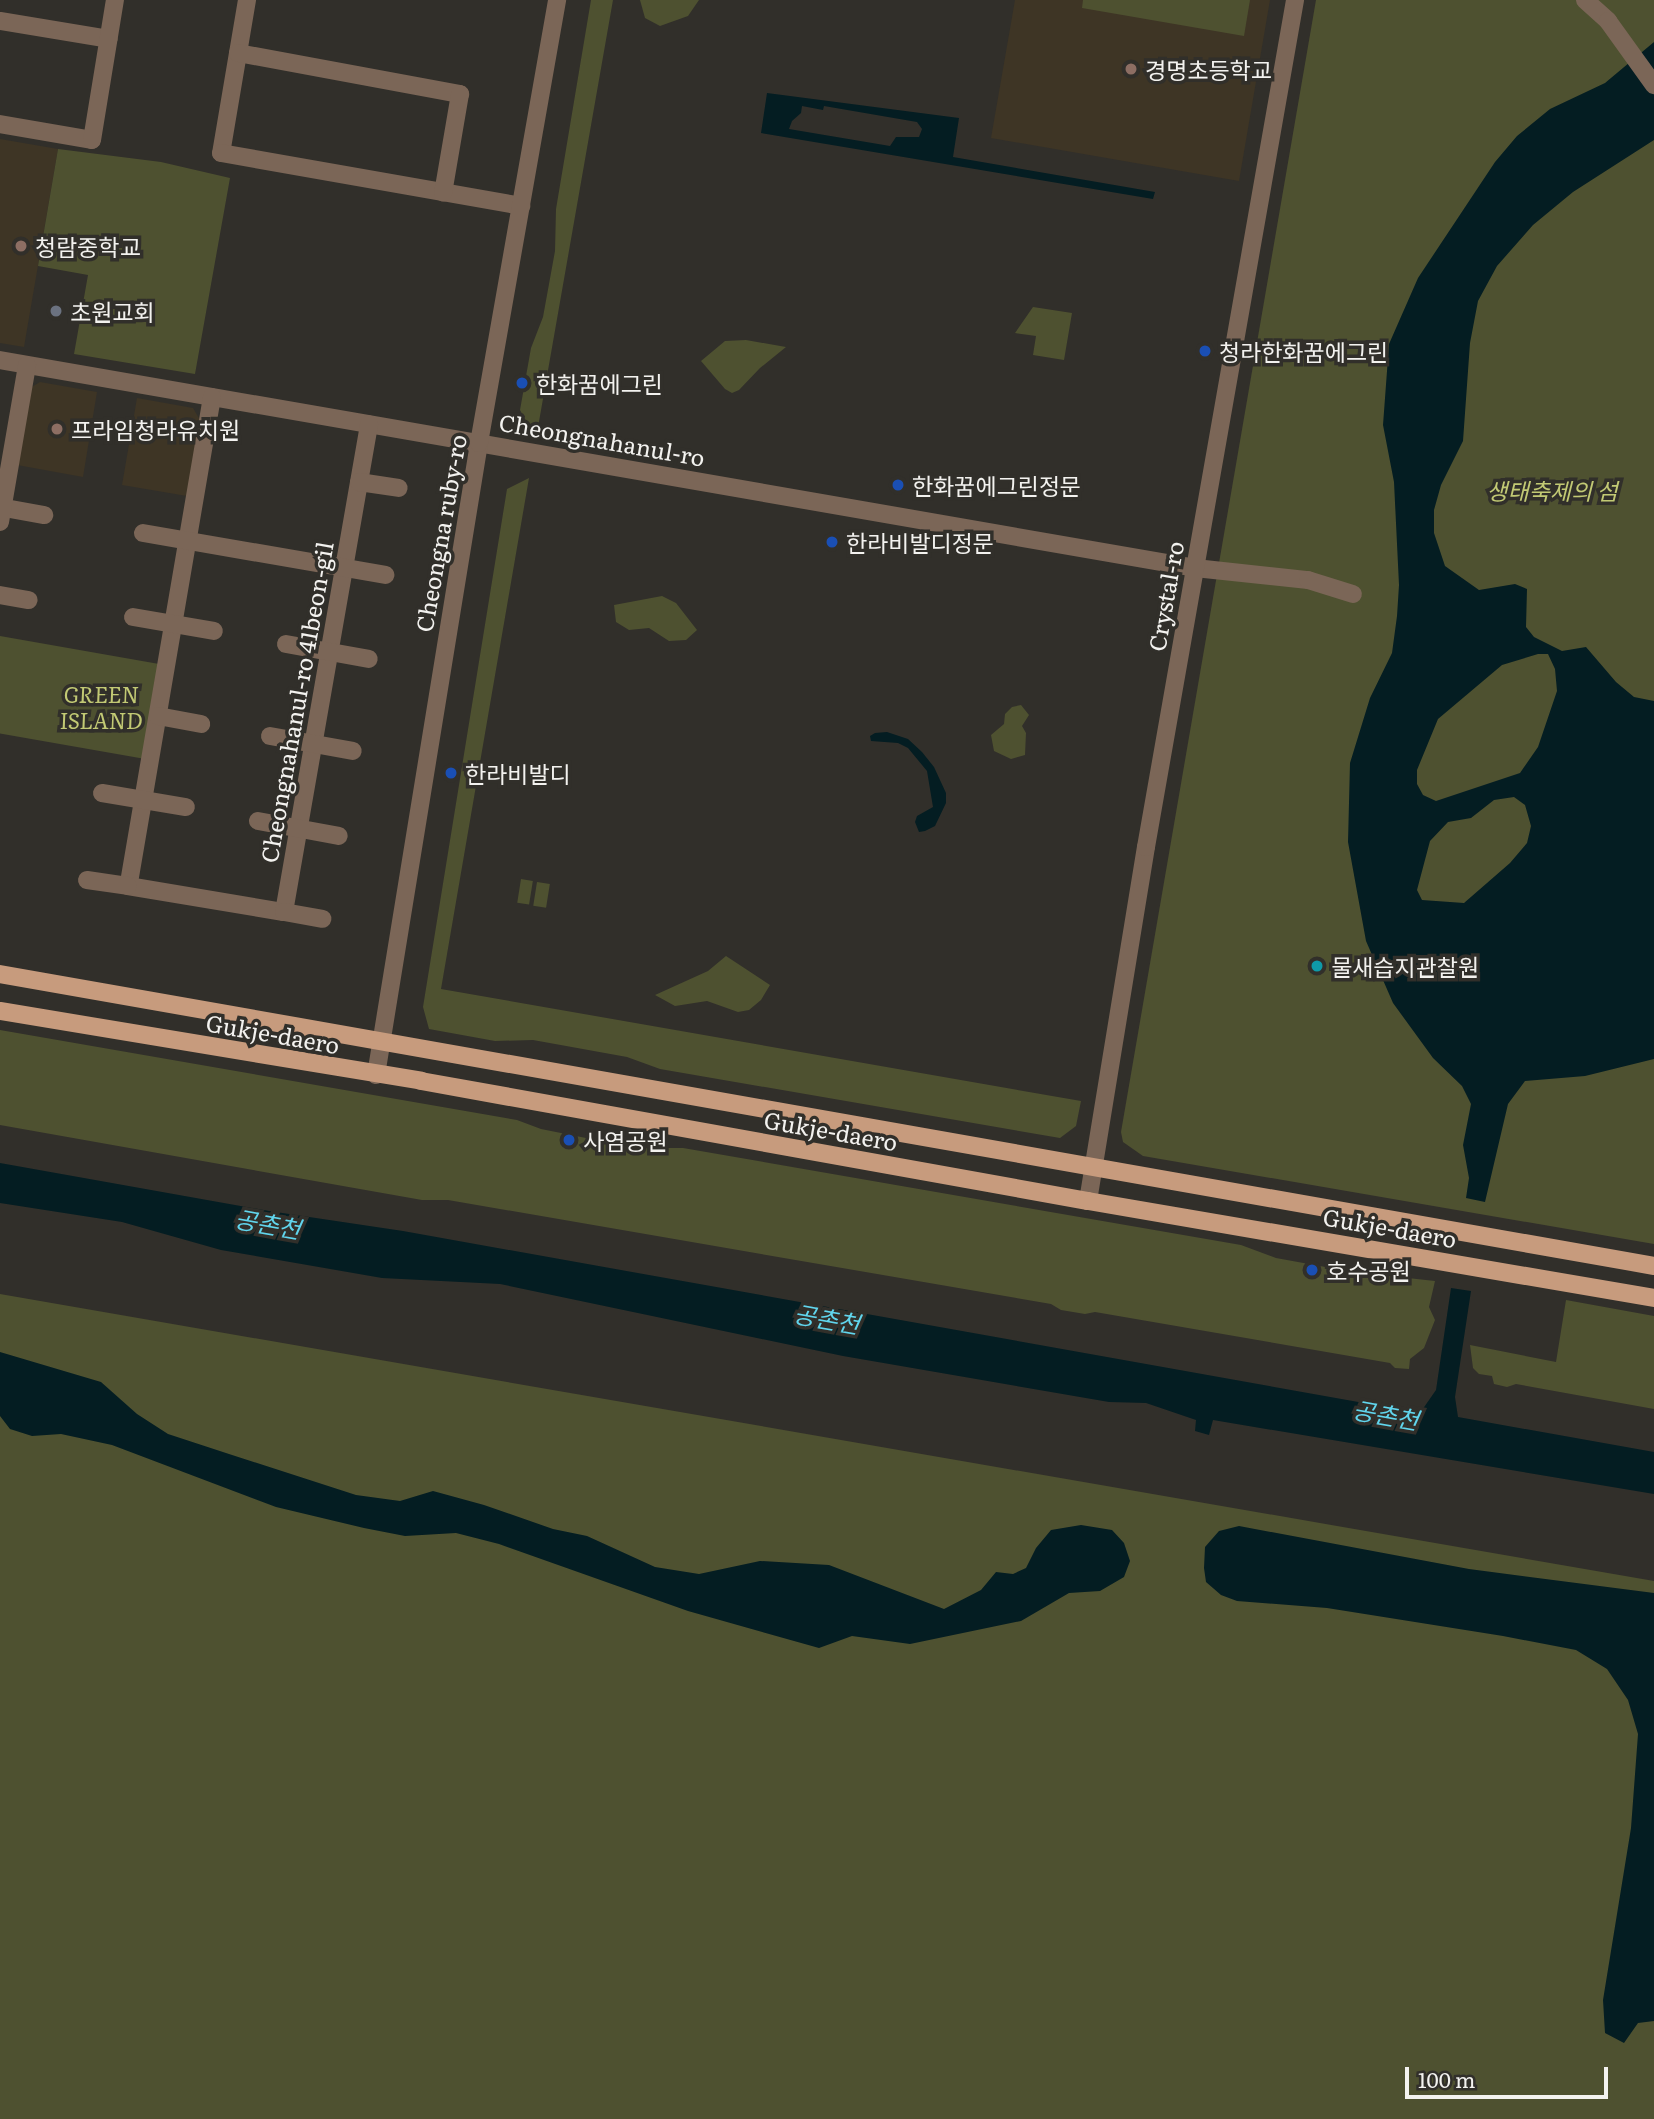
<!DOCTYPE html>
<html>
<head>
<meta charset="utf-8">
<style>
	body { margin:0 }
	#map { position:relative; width:1654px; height:2119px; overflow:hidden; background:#312f2a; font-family:Literata,"Noto Sans KR",serif }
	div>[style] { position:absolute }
	.education>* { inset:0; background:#3e3525 }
	.green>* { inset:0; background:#4e5130; transform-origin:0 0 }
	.water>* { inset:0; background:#041d22 }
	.minor>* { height:18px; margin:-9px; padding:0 9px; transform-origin:9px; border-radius:9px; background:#7b6657 }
	.major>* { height:18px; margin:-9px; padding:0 9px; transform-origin:9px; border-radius:9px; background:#c79b7d }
	.dots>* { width:19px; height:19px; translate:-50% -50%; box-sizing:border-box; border:4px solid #312f2a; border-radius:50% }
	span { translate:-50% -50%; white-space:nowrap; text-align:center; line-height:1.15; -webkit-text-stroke:7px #312f2a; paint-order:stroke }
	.poi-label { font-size:23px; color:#f3f2ef }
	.left { translate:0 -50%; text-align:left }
	.street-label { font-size:23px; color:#f3f2ef }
	.park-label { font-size:23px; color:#c2c974; font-style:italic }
	.water-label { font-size:24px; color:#61d6ee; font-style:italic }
	.scale { position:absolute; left:1405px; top:2067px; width:203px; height:32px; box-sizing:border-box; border:4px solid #f3f2ef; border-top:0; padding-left:9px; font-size:21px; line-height:24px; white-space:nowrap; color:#f3f2ef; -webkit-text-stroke:5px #312f2a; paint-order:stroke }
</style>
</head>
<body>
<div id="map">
	<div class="education">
		<div style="clip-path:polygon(1015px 0,1270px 0,1239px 181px,991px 138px)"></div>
		<div style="clip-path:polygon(0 139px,58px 149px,24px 347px,0 343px)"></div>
		<div style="clip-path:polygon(40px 382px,97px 392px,83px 477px,17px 465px,30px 388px)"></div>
		<div style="clip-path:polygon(137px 398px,193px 408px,200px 420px,187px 496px,122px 485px)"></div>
	</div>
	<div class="green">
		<div style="clip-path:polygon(591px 0,613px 0,537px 433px,532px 432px,520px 410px,531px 348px,543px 317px,555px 251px,556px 209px)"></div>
		<div style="clip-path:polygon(640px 0,699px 0,688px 16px,660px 26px,645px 18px)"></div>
		<div style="clip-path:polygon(1083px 0,1250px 0,1244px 36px,1082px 8px)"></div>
		<div style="clip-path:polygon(1316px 0,1654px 0,1654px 1244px,1143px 1156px,1123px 1142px,1121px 1132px)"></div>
		<div style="clip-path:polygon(58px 149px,161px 162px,230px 178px,195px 374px,74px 354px,88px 275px,38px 266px)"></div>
		<div style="clip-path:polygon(1033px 307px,1072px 313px,1064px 360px,1033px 355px,1036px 336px,1015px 333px)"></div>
		<div style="clip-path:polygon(746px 340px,786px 347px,760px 368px,739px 390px,732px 393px,725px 389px,701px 361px,725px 341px)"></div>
		<div style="clip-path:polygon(529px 478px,441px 989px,1081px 1101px,1076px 1126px,1060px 1138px,660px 1069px,627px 1057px,533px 1040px,495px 1041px,429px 1029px,423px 1007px,507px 489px)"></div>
		<div style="clip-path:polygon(662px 596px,676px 603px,697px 630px,686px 640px,669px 641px,649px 628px,629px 630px,616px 622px,614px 605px)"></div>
		<div style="left:0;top:636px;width:163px;height:96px;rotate:10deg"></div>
		<div style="clip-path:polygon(1021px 705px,1029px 715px,1022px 726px,1026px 733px,1025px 755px,1011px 759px,994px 751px,991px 735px,1004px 724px,1005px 714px,1012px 707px)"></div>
		<div style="left:521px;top:879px;width:12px;height:24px;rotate:9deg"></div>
		<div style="left:537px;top:882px;width:13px;height:24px;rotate:9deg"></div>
		<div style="clip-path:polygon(726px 956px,770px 985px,761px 1000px,749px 1010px,738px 1012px,707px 1001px,675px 1006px,655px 995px,708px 971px)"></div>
		<div style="clip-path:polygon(0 1030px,517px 1120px,541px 1129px,636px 1148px,683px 1148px,1241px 1245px,1276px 1258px,1353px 1272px,1435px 1281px,1429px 1307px,1435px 1320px,1424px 1348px,1410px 1359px,1409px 1369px,1395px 1368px,1390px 1363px,1095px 1312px,1085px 1314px,1061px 1310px,1051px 1304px,448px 1200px,422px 1200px,0 1125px)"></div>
		<div style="clip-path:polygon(0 1294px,1654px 1581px,1654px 2119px,0 2119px)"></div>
		<div style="clip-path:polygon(1566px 1300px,1654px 1316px,1654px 1409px,1516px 1384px,1507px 1387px,1494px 1384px,1492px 1376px,1479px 1374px,1473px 1368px,1470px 1345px,1556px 1362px)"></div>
	</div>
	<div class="water">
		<div style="clip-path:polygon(evenodd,1654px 42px,1654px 140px,1573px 192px,1533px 225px,1497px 266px,1478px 301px,1470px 343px,1463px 441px,1441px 485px,1434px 510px,1434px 533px,1445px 566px,1479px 590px,1515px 584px,1527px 589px,1526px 627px,1534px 637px,1562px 651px,1586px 647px,1616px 682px,1634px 697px,1654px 701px,1654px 1059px,1585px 1076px,1525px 1081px,1508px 1104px,1485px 1202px,1466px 1198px,1469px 1178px,1463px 1145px,1471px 1104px,1462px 1086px,1433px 1058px,1393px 1003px,1366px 941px,1348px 842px,1350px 763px,1370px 698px,1392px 653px,1397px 616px,1399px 585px,1394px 482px,1383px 425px,1389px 344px,1418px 278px,1495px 162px,1517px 136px,1550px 109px,1605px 83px,1654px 42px,1538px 654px,1548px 654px,1555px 669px,1557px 691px,1538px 747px,1520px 773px,1436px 801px,1423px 795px,1417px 784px,1417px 770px,1438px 719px,1502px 665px,1538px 654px,1654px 42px,1514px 797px,1525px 805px,1531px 826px,1527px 843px,1510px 863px,1464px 903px,1422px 900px,1417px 890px,1430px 841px,1448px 822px,1471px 818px,1494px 800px,1514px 797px)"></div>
		<div style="clip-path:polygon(evenodd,767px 93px,959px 118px,953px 157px,1155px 192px,1153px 199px,761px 133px,767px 93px,802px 106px,823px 110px,824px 106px,917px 122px,922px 129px,919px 137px,896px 137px,890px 146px,789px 129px,792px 121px,801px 113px,802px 106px)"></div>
		<div style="clip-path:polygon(887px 732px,908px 739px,922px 752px,934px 767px,946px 793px,946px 803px,935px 826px,925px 831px,919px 832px,915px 822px,917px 816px,933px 807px,927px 771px,908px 748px,898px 743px,871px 741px,870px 736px,875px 733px)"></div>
		<div style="clip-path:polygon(0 1163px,269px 1211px,403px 1231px,1420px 1413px,1436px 1390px,1451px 1288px,1471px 1291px,1455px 1397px,1458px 1417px,1654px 1452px,1654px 1494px,1213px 1420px,1209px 1435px,1195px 1431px,1196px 1420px,1146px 1403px,1109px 1402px,843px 1356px,500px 1284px,382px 1278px,221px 1250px,122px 1222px,0 1203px)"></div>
		<div style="clip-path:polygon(0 1352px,101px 1382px,137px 1414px,168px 1434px,229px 1454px,356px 1495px,400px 1501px,433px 1491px,484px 1505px,553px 1529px,587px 1536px,655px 1567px,699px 1574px,760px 1561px,829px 1565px,944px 1609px,981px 1590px,996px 1572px,1013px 1574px,1026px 1568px,1036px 1548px,1051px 1530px,1081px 1525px,1112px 1530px,1124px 1543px,1130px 1561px,1124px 1577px,1100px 1591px,1069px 1593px,1021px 1621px,910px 1644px,852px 1636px,819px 1648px,688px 1611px,499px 1544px,456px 1533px,405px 1536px,364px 1528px,276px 1507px,112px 1445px,61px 1434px,32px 1436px,10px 1429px,0 1416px)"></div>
		<div style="clip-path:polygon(1239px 1526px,1469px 1569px,1654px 1593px,1654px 2021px,1638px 2023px,1624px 2043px,1605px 2033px,1603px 2000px,1631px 1828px,1638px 1734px,1628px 1700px,1607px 1669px,1576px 1650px,1503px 1636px,1327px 1608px,1237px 1601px,1221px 1595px,1206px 1582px,1204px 1568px,1205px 1547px,1219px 1531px)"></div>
	</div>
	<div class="minor">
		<div style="left:247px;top:0;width:155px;rotate:99.6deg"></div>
		<div style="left:221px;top:153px;width:305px;rotate:10deg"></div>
		<div style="left:1585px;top:0;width:31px;rotate:42deg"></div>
		<div style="left:1608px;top:21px;width:79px;rotate:54.3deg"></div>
		<div style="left:0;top:21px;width:110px;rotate:9.4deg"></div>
		<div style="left:238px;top:53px;width:226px;rotate:10.5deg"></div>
		<div style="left:460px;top:94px;width:100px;rotate:99.7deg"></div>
		<div style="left:0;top:124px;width:93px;rotate:9.9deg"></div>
		<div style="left:92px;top:140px;width:142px;rotate:-80.7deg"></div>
		<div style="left:0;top:360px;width:1213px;rotate:9.87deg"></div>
		<div style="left:1195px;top:568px;width:114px;rotate:6.1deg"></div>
		<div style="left:1308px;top:580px;width:47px;rotate:17.3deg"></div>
		<div style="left:212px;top:397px;width:496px;rotate:99.7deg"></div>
		<div style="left:128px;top:886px;width:158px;rotate:9.5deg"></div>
		<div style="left:284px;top:912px;width:495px;rotate:-80.1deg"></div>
		<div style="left:359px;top:482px;width:40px;rotate:8.5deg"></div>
		<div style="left:0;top:507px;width:45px;rotate:10.3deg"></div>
		<div style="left:0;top:522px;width:159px;rotate:-80.2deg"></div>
		<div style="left:143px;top:533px;width:246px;rotate:9.8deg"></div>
		<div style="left:0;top:595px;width:29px;rotate:10deg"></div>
		<div style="left:133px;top:617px;width:82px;rotate:9.8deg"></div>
		<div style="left:286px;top:644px;width:84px;rotate:10.2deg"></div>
		<div style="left:158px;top:716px;width:44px;rotate:10.5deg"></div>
		<div style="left:270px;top:736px;width:84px;rotate:10.2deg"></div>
		<div style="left:102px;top:793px;width:85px;rotate:9.5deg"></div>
		<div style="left:258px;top:821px;width:82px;rotate:10.5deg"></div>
		<div style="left:87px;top:880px;width:41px;rotate:8.3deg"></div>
		<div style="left:284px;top:912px;width:39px;rotate:10deg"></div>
		<div style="left:376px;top:1075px;width:640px;rotate:-80.74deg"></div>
		<div style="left:479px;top:443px;width:450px;rotate:-80deg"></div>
		<div style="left:1088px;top:1201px;width:359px;rotate:-80.7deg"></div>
		<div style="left:1146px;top:847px;width:860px;rotate:-80.02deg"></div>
	</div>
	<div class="major">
		<div style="left:0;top:974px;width:1680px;rotate:10.01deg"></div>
		<div style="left:0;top:1011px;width:427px;rotate:9.4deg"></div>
		<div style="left:421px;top:1081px;width:678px;rotate:10.2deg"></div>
		<div style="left:1088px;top:1201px;width:574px;rotate:9.72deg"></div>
	</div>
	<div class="dots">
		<div style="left:1131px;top:69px;background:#8d6e63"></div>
		<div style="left:21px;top:246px;background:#8d6e63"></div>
		<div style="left:56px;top:311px;background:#6b7280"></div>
		<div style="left:1205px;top:351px;background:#1a4fb4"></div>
		<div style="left:522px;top:383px;background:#1a4fb4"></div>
		<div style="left:57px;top:429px;background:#8d6e63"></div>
		<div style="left:898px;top:485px;background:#1a4fb4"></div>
		<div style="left:832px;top:542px;background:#1a4fb4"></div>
		<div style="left:451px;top:773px;background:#1a4fb4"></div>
		<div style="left:1317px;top:966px;background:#0f9aa8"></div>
		<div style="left:569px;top:1140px;background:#1a4fb4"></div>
		<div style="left:1312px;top:1270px;background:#1a4fb4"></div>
	</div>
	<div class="poi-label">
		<span class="left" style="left:1145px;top:69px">경명초등학교</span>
		<span class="left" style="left:35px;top:246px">청람중학교</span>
		<span class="left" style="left:70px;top:311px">초원교회</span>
		<span class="left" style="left:1219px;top:351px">청라한화꿈에그린</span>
		<span class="left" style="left:536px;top:383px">한화꿈에그린</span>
		<span class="left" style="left:71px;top:429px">프라임청라유치원</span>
		<span class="left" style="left:912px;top:485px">한화꿈에그린정문</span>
		<span class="left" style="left:846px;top:542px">한라비발디정문</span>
		<span class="left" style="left:465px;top:773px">한라비발디</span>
		<span class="left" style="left:1331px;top:966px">물새습지관찰원</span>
		<span class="left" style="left:583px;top:1140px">사염공원</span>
		<span class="left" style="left:1326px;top:1270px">호수공원</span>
	</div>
	<div class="street-label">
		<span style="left:602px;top:439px;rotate:10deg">Cheongnahanul-ro</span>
		<span style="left:440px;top:533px;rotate:-80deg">Cheongna ruby-ro</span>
		<span style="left:1165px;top:596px;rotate:-80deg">Crystal-ro</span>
		<span style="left:296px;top:702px;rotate:-80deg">Cheongnahanul-ro 41beon-gil</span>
		<span style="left:273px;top:1033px;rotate:10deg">Gukje-daero</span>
		<span style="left:831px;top:1130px;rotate:10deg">Gukje-daero</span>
		<span style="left:1390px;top:1227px;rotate:10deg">Gukje-daero</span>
	</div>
	<div class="park-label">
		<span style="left:1552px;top:490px">생태축제의 섬</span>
		<span style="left:101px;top:706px">GREEN<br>ISLAND</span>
	</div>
	<div class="water-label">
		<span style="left:268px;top:1223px;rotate:10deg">공촌천</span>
		<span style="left:827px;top:1318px;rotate:10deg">공촌천</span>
		<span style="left:1386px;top:1414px;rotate:10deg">공촌천</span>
	</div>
	<div class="scale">100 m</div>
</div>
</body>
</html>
